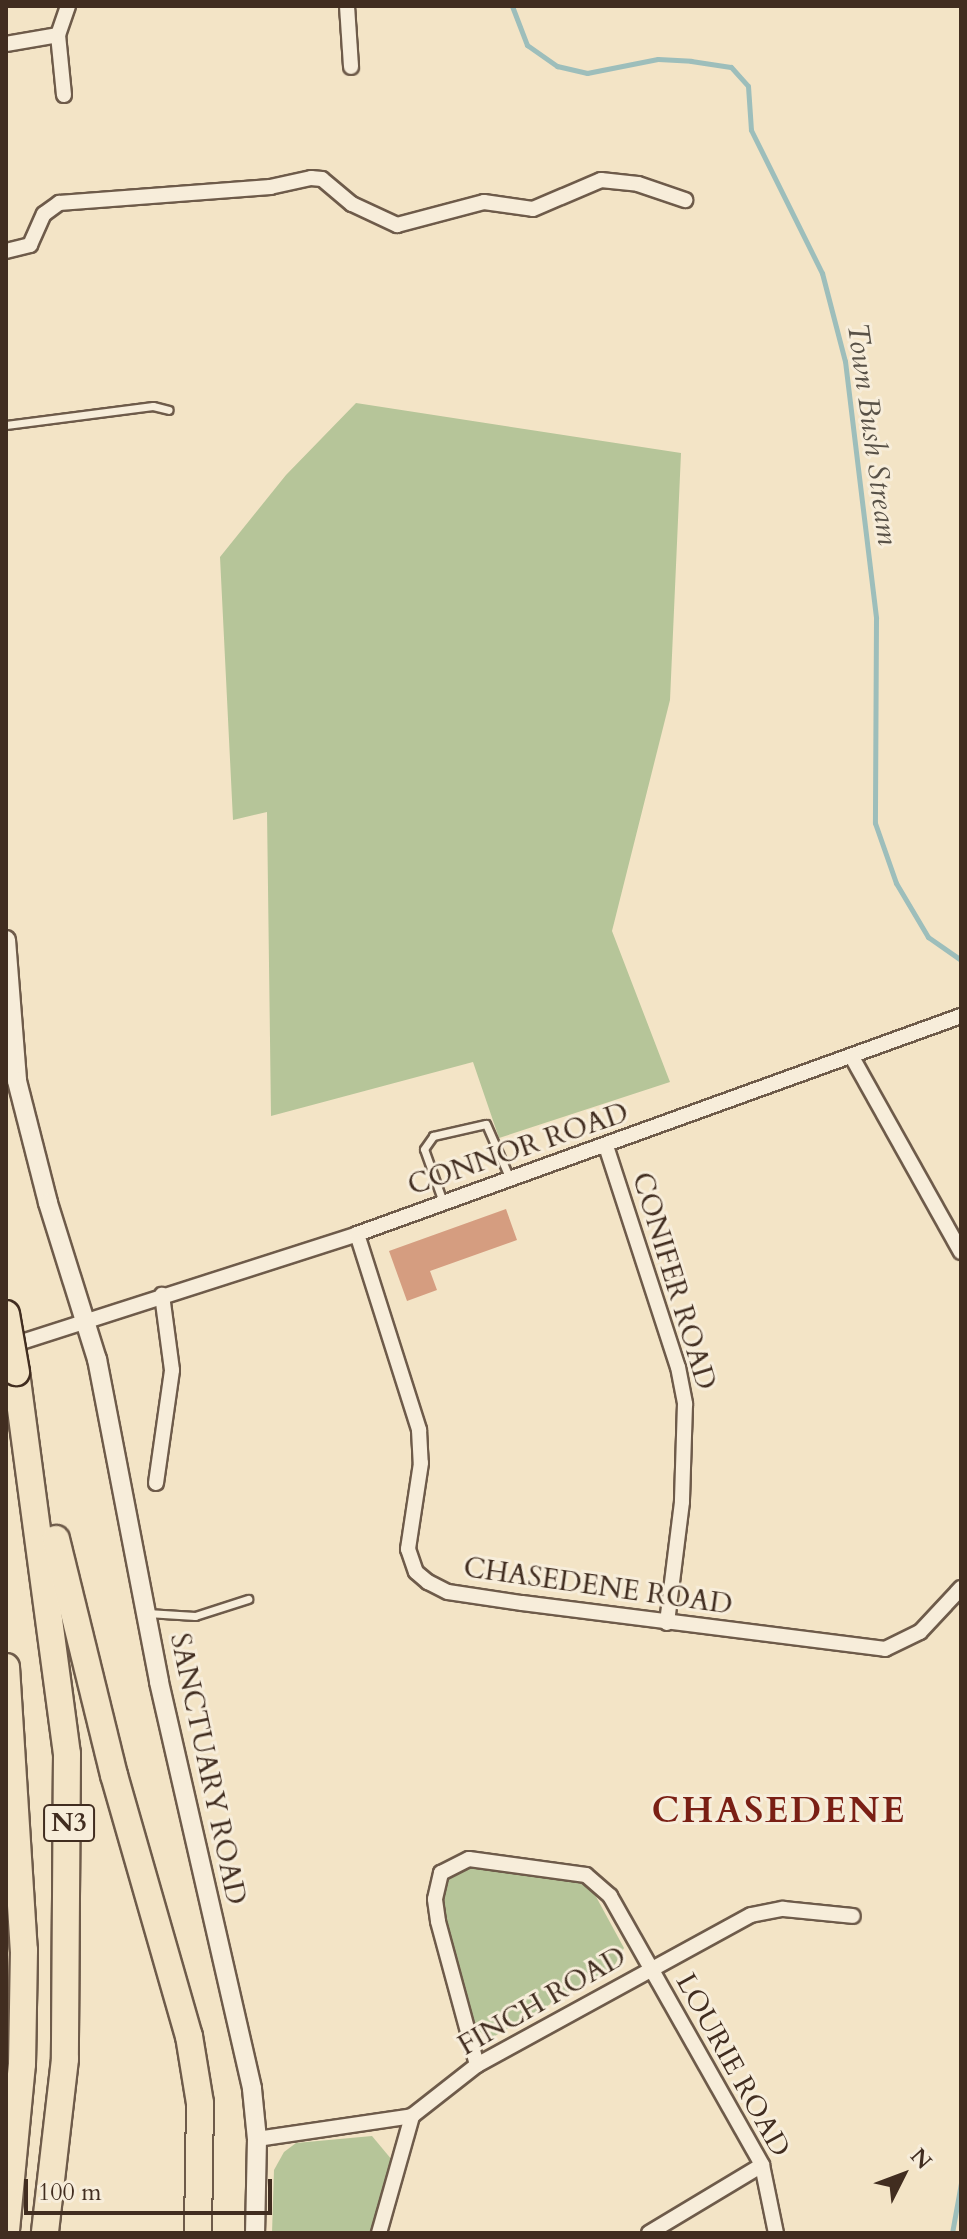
<!DOCTYPE html>
<html>
<head>
<meta charset="utf-8">
<style>
	body { margin:0 }
	#map { position:relative; width:967px; height:2239px; overflow:hidden; background:#f3e4c6; font-family:Cardo,serif }
	div>[style] { position:absolute }
	.green>* { inset:0; background:#b6c599 }
	.stream>* { height:5px; margin:-2.5px; padding:0 2.5px; transform-origin:2.5px; border-radius:2.5px; background:#9dbebb }
	.building>* { inset:0; background:#d59d80 }
	.roads { filter:drop-shadow(2px 0 #6e5b4a) drop-shadow(-2px 0 #6e5b4a) drop-shadow(0 2px #6e5b4a) drop-shadow(0 -2px #6e5b4a) }
	.service>* { height:7px; margin:-3.5px; padding:0 3.5px; transform-origin:3.5px; border-radius:3.5px; background:#f7edda }
	.minor>* { height:14px; margin:-7px; padding:0 7px; transform-origin:7px; border-radius:7px; background:#f7edda }
	.tertiary>* { height:18px; margin:-9px; padding:0 9px; transform-origin:9px; border-radius:9px; background:#f7edda }
	.motorway>* { height:26px; margin:-13px; padding:0 13px; transform-origin:13px; border-radius:13px; background:#f3e4c6 }
	.bridges { filter:drop-shadow(2px 0 #412d20) drop-shadow(-2px 0 #412d20) drop-shadow(0 2px #412d20) drop-shadow(0 -2px #412d20) }
	.motorway-bridge>* { height:26px; margin:-13px; padding:0 13px; transform-origin:13px; border-radius:13px; background:#f3e4c6 }
	span { translate:-50% -50%; white-space:nowrap; text-align:center; line-height:1.15; -webkit-text-stroke:6px #f7edda; paint-order:stroke }
	.shield-label span { padding:2px 6px; background:#f7edda; border:2px solid; border-radius:6px; -webkit-text-stroke-width:0 }
	.shield-label { font-size:26px; color:#412d20; font-weight:700 }
	.street-label { font-size:28px; color:#412d20 }
	.water-label { font-size:30px; color:#585147; font-style:italic }
	.district-label { font-size:36px; color:#7a1f14; font-weight:700; letter-spacing:2px }
	.frame { position:absolute; inset:0; border:8px solid #412d20; pointer-events:none }
	.north { position:absolute; left:863px; top:2135px; width:80px; height:80px; -webkit-text-stroke:6px #f7edda; paint-order:stroke; rotate:48deg; font-size:22px; font-weight:700; line-height:32px; text-align:center; color:#412d20 }
	.north::after { content:''; display:block; margin:auto; width:28px; height:36px; background:#412d20; clip-path:polygon(50% 0,100% 100%,50% 72%,0 100%) }
	.scale { position:absolute; left:24px; top:2179px; width:248px; height:36px; box-sizing:border-box; border:4px solid #412d20; border-top:0; padding-left:10px; font-size:24px; line-height:28px; white-space:nowrap; color:#412d20; -webkit-text-stroke:6px #f7edda; paint-order:stroke }
</style>
</head>
<body>
<div id="map">
	<div class="green">
		<div style="clip-path:polygon(356px 403px,681px 453px,670px 700px,612px 931px,670px 1082px,499px 1138px,473px 1062px,271px 1116px,267px 812px,233px 820px,220px 557px,286px 475px)"></div>
		<div style="clip-path:polygon(468px 1862px,588px 1882px,624px 1948px,613px 1968px,493px 2037px,484px 2035px,473px 2026px,438px 1885px,444px 1872px)"></div>
		<div style="clip-path:polygon(372px 2136px,392px 2160px,373px 2233px,272px 2233px,274px 2170px,284px 2152px,296px 2143px)"></div>
	</div>
	<div class="stream">
		<div style="left:512px;top:6px;width:42px;rotate:69deg"></div>
		<div style="left:527px;top:45px;width:37px;rotate:35deg"></div>
		<div style="left:557px;top:66px;width:31px;rotate:13deg"></div>
		<div style="left:587px;top:73px;width:72px;rotate:-11.2deg"></div>
		<div style="left:658px;top:59px;width:33px;rotate:3deg"></div>
		<div style="left:691px;top:61px;width:40px;rotate:8.5deg"></div>
		<div style="left:731px;top:67px;width:25px;rotate:48deg"></div>
		<div style="left:748px;top:86px;width:44px;rotate:86.1deg"></div>
		<div style="left:751px;top:130px;width:160px;rotate:63.6deg"></div>
		<div style="left:822px;top:273px;width:91px;rotate:75.4deg"></div>
		<div style="left:845px;top:361px;width:259px;rotate:83.1deg"></div>
		<div style="left:876px;top:618px;width:205px;rotate:90.3deg"></div>
		<div style="left:875px;top:823px;width:64px;rotate:70.7deg"></div>
		<div style="left:896px;top:883px;width:63px;rotate:59.3deg"></div>
		<div style="left:928px;top:937px;width:40px;rotate:34.9deg"></div>
		<div style="left:952px;top:2233px;width:51px;rotate:-79.8deg"></div>
	</div>
	<div class="building">
		<div style="clip-path:polygon(506px 1209px,517px 1240px,430px 1271px,437px 1290px,407px 1301px,389px 1251px)"></div>
	</div>
	<div class="roads">
		<div class="service">
			<div style="left:6px;top:425px;width:148px;rotate:-7.4deg"></div>
			<div style="left:153px;top:406px;width:16px;rotate:14deg"></div>
			<div style="left:443px;top:1202px;width:56px;rotate:-109.7deg"></div>
			<div style="left:424px;top:1149px;width:16px;rotate:-55deg"></div>
			<div style="left:433px;top:1136px;width:54px;rotate:-12.8deg"></div>
			<div style="left:486px;top:1124px;width:60px;rotate:66.4deg"></div>
			<div style="left:147px;top:1613px;width:48px;rotate:3.6deg"></div>
			<div style="left:195px;top:1616px;width:56px;rotate:-17.8deg"></div>
		</div>
		<div class="minor">
			<div style="left:347px;top:6px;width:61px;rotate:86.2deg"></div>
			<div style="left:6px;top:44px;width:53px;rotate:-9.8deg"></div>
			<div style="left:64px;top:95px;width:60px;rotate:-95.7deg"></div>
			<div style="left:58px;top:35px;width:31px;rotate:-71deg"></div>
			<div style="left:6px;top:251px;width:25px;rotate:-14deg"></div>
			<div style="left:30px;top:245px;width:34px;rotate:-66deg"></div>
			<div style="left:44px;top:214px;width:19px;rotate:-36deg"></div>
			<div style="left:59px;top:203px;width:212px;rotate:-4.3deg"></div>
			<div style="left:270px;top:187px;width:42px;rotate:-12.4deg"></div>
			<div style="left:311px;top:178px;width:11px;rotate:5deg"></div>
			<div style="left:322px;top:179px;width:39px;rotate:40deg"></div>
			<div style="left:352px;top:204px;width:50px;rotate:25deg"></div>
			<div style="left:397px;top:225px;width:90px;rotate:-14.8deg"></div>
			<div style="left:484px;top:202px;width:49px;rotate:8.1deg"></div>
			<div style="left:533px;top:209px;width:74px;rotate:-23.1deg"></div>
			<div style="left:601px;top:180px;width:37px;rotate:6deg"></div>
			<div style="left:638px;top:184px;width:50px;rotate:18.8deg"></div>
			<div style="left:853px;top:1059px;width:221px;rotate:60.8deg"></div>
			<div style="left:606px;top:1146px;width:232px;rotate:72deg"></div>
			<div style="left:678px;top:1367px;width:38px;rotate:79deg"></div>
			<div style="left:685px;top:1404px;width:98px;rotate:91.8deg"></div>
			<div style="left:682px;top:1502px;width:122px;rotate:97.1deg"></div>
			<div style="left:357px;top:1234px;width:206px;rotate:72.4deg"></div>
			<div style="left:419px;top:1430px;width:33px;rotate:87deg"></div>
			<div style="left:421px;top:1463px;width:87px;rotate:98.6deg"></div>
			<div style="left:408px;top:1549px;width:24px;rotate:71deg"></div>
			<div style="left:416px;top:1572px;width:16px;rotate:40deg"></div>
			<div style="left:428px;top:1582px;width:22px;rotate:27deg"></div>
			<div style="left:448px;top:1592px;width:75px;rotate:8.5deg"></div>
			<div style="left:522px;top:1603px;width:366px;rotate:7.2deg"></div>
			<div style="left:885px;top:1649px;width:39px;rotate:-26deg"></div>
			<div style="left:920px;top:1632px;width:60px;rotate:-47deg"></div>
			<div style="left:6px;top:1347px;width:369px;rotate:-17.8deg"></div>
			<div style="left:357px;top:1234px;width:642px;rotate:-19.85deg"></div>
			<div style="left:156px;top:1483px;width:114px;rotate:-81.9deg"></div>
			<div style="left:172px;top:1370px;width:76px;rotate:-97.6deg"></div>
			<div style="left:477px;top:2065px;width:149px;rotate:-105.2deg"></div>
			<div style="left:438px;top:1921px;width:22px;rotate:-98deg"></div>
			<div style="left:435px;top:1899px;width:27px;rotate:-77deg"></div>
			<div style="left:441px;top:1873px;width:31px;rotate:-27deg"></div>
			<div style="left:469px;top:1859px;width:118px;rotate:7.8deg"></div>
			<div style="left:586px;top:1875px;width:32px;rotate:41deg"></div>
			<div style="left:610px;top:1896px;width:309px;rotate:60.5deg"></div>
			<div style="left:762px;top:2165px;width:69px;rotate:78.4deg"></div>
			<div style="left:257px;top:2139px;width:157px;rotate:-8.4deg"></div>
			<div style="left:412px;top:2116px;width:83px;rotate:-38.1deg"></div>
			<div style="left:477px;top:2065px;width:312px;rotate:-28.7deg"></div>
			<div style="left:751px;top:1915px;width:33px;rotate:-11deg"></div>
			<div style="left:783px;top:1909px;width:70px;rotate:5.7deg"></div>
			<div style="left:379px;top:2233px;width:122px;rotate:-74.2deg"></div>
			<div style="left:649px;top:2233px;width:132px;rotate:-31deg"></div>
		</div>
		<div class="tertiary">
			<div style="left:6px;top:940px;width:141px;rotate:85.5deg"></div>
			<div style="left:17px;top:1081px;width:126px;rotate:75.7deg"></div>
			<div style="left:48px;top:1203px;width:164px;rotate:72.6deg"></div>
			<div style="left:97px;top:1359px;width:329px;rotate:79.1deg"></div>
			<div style="left:159px;top:1682px;width:417px;rotate:77.1deg"></div>
			<div style="left:252px;top:2089px;width:50px;rotate:84.3deg"></div>
			<div style="left:257px;top:2139px;width:94px;rotate:91.2deg"></div>
		</div>
		<div class="motorway">
			<div style="left:16px;top:1372px;width:385px;rotate:82.4deg"></div>
			<div style="left:67px;top:1754px;width:305px;rotate:90.4deg"></div>
			<div style="left:65px;top:2059px;width:175px;rotate:96.6deg"></div>
			<div style="left:56px;top:1539px;width:243px;rotate:76.2deg"></div>
			<div style="left:114px;top:1775px;width:272px;rotate:74deg"></div>
			<div style="left:189px;top:2036px;width:68px;rotate:80.7deg"></div>
			<div style="left:200px;top:2103px;width:130px;rotate:90.9deg"></div>
			<div style="left:6px;top:1667px;width:284px;rotate:86.4deg"></div>
			<div style="left:24px;top:1950px;width:114px;rotate:91deg"></div>
			<div style="left:22px;top:2064px;width:166px;rotate:95.5deg"></div>
		</div>
	</div>
	<div class="bridges">
		<div class="motorway-bridge">
			<div style="left:6px;top:1314px;width:59px;rotate:80.2deg"></div>
		</div>
	</div>
	<div class="shield-label">
		<span style="left:69px;top:1823px">N3</span>
	</div>
	<div class="street-label">
		<span style="left:518px;top:1149px;rotate:-19deg">CONNOR ROAD</span>
		<span style="left:674px;top:1281px;rotate:73deg">CONIFER ROAD</span>
		<span style="left:598px;top:1586px;rotate:8deg">CHASEDENE ROAD</span>
		<span style="left:208px;top:1769px;rotate:78deg">SANCTUARY ROAD</span>
		<span style="left:542px;top:2001px;rotate:-30deg">FINCH ROAD</span>
		<span style="left:733px;top:2065px;rotate:61deg">LOURIE ROAD</span>
	</div>
	<div class="water-label">
		<span style="left:872px;top:434px;rotate:82deg">Town Bush Stream</span>
	</div>
	<div class="district-label">
		<span style="left:779px;top:1811px">CHASEDENE</span>
	</div>
	<div class="frame"></div>
	<div class="north">N</div>
	<div class="scale">100 m</div>
</div>
</body>
</html>
